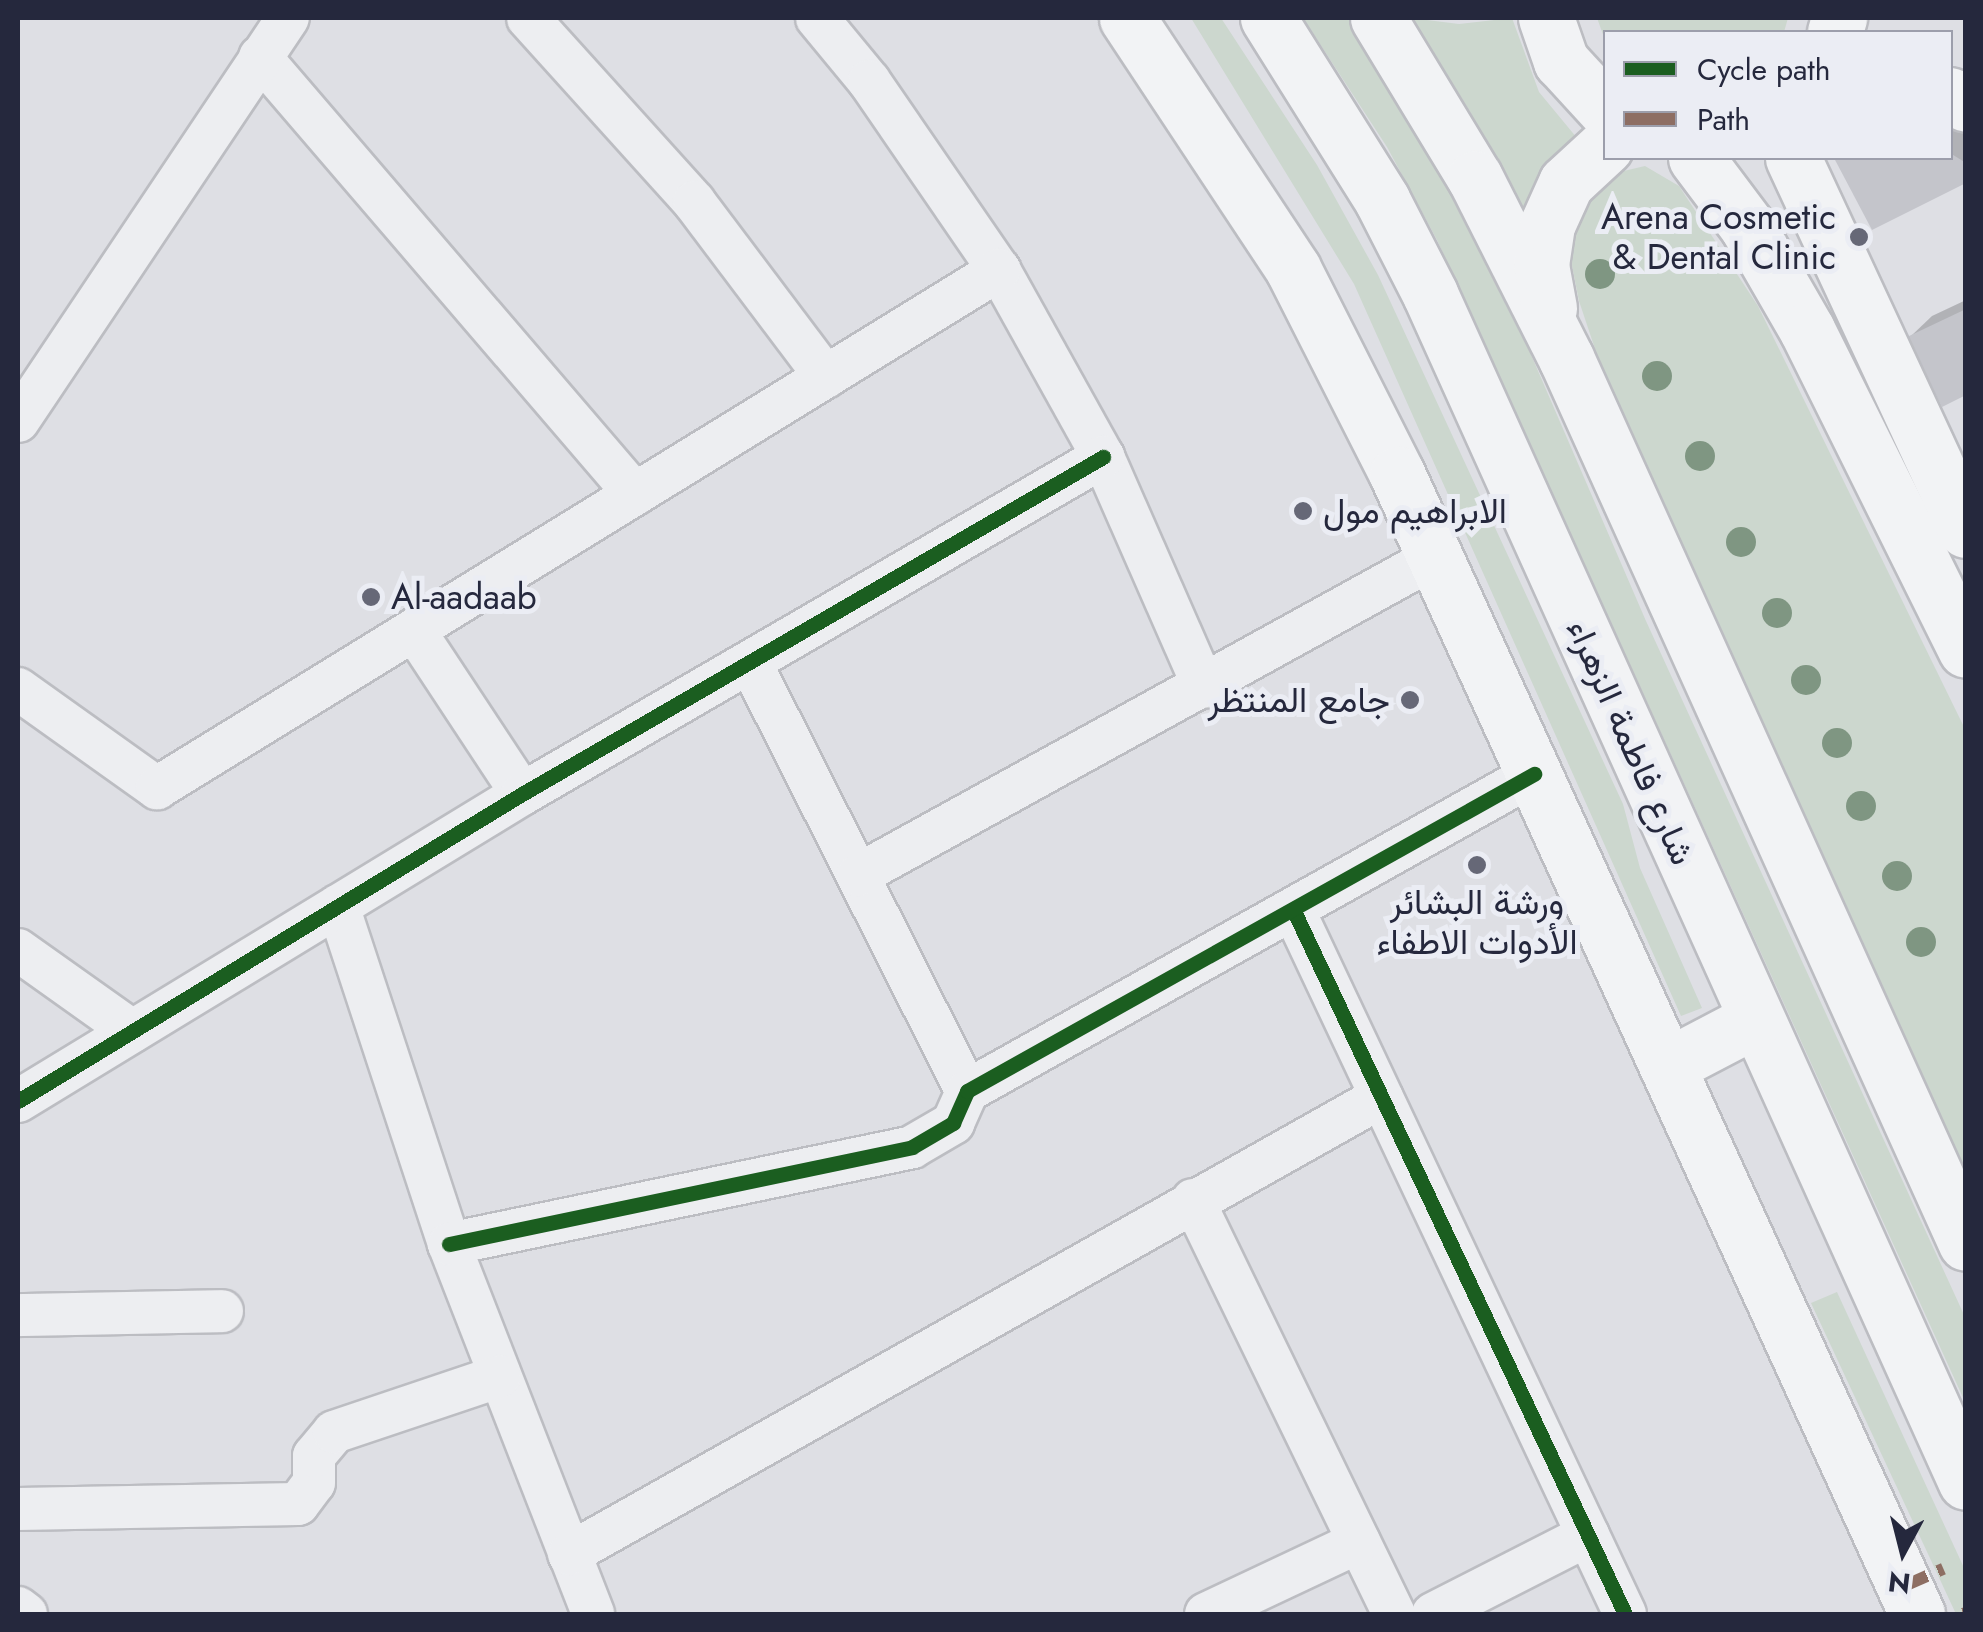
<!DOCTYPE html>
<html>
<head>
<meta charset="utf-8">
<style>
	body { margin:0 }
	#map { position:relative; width:1983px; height:1632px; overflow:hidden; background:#dedfe4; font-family:Jost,Vazirmatn,sans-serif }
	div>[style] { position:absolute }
	.green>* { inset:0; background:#ccd7ce }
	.shadow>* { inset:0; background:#0003 }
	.building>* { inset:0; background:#c4c5cb }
	.roads { filter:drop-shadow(2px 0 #bcbdc2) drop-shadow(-2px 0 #bcbdc2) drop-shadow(0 2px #bcbdc2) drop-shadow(0 -2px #bcbdc2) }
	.street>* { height:42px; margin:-21px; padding:0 21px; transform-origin:21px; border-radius:21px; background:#edeef1 }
	.secondary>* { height:55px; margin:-27.5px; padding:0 27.5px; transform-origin:27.5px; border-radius:27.5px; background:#f2f3f5 }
	.primary>* { height:55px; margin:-27.5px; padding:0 27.5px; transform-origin:27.5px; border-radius:27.5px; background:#f2f3f5 }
	.highway>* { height:55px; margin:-27.5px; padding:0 27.5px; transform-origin:27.5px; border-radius:27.5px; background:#f2f3f5 }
	.quiet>* { height:12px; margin-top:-6px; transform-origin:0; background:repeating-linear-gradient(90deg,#8d6e63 0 25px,transparent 0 37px) }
	.cycleway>* { height:15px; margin:-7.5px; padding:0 7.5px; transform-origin:7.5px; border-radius:7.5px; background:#1b5e20 }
	.trees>* { width:30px; height:30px; margin:-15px; border-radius:50%; background:#7f9682 }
	.dots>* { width:28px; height:28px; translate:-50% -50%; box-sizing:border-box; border:5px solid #ebedf4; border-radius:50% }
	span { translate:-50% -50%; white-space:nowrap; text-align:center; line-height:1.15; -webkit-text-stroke:10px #ebedf4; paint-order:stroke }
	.poi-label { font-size:35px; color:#25283d }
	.right { translate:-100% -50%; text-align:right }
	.left { translate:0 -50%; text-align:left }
	.street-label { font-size:35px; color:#25283d }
	.frame { position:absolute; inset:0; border:20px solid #25283d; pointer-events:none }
	.legend { position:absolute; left:1603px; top:30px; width:350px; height:130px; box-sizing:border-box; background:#ebedf4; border:2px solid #9c9eab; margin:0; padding:12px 18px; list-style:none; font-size:30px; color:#25283d }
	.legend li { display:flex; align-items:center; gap:20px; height:50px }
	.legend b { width:50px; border:2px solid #9c9eab }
	.north { position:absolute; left:1853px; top:1502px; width:100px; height:100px; -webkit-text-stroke:8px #ebedf4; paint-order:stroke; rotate:187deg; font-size:28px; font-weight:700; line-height:40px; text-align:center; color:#25283d }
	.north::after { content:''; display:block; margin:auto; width:35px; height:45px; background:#25283d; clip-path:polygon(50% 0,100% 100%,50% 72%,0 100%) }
</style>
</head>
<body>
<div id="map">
	<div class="green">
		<div style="clip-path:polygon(1191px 18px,1221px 18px,1317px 165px,1378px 275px,1623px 804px,1640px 868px,1702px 1008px,1681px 1016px,1354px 284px)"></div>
		<div style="clip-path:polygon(1303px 18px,1348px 18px,1419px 128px,1516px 320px,1646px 621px,1965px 1317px,1965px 1402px,1437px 240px,1387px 147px)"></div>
		<div style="clip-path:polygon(1411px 18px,1459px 24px,1512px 18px,1539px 92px,1577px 138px,1544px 164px,1522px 214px,1469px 110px)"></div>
		<div style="clip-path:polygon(1597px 18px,1788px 18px,1784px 32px,1606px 32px,1605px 40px)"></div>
		<div style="clip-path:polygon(1645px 166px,1679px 186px,1758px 306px,1965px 729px,1965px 1178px,1637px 474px,1579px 301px,1570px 256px,1581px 212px,1611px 174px)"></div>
		<div style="clip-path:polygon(1837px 1292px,1965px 1570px,1965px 1614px,1956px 1614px,1811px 1303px)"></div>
	</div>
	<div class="shadow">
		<div style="clip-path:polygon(1950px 120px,1966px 129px,1966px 181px,1873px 226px,1837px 158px,1950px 158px)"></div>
		<div style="clip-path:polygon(1966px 300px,1966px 392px,1910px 337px,1932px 316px)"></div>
	</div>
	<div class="building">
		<div style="clip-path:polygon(1950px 153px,1966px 163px,1966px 183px,1872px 230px,1834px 158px)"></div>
		<div style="clip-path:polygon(1966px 309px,1966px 395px,1942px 407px,1907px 337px)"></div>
	</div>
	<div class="roads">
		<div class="street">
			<div style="left:528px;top:18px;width:248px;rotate:47.9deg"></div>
			<div style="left:694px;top:202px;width:219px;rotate:53deg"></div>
			<div style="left:817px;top:18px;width:82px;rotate:50.5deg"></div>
			<div style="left:869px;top:81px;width:229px;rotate:55.5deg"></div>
			<div style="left:999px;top:270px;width:214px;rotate:60.9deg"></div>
			<div style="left:1103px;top:457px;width:251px;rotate:66.3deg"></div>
			<div style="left:260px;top:57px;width:576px;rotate:49.37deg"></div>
			<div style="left:18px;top:421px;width:485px;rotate:-56.2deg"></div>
			<div style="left:414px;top:630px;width:196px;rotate:56.6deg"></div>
			<div style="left:752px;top:666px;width:476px;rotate:63.2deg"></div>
			<div style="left:18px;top:689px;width:171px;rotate:35.5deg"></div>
			<div style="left:157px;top:788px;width:989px;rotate:-31.6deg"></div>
			<div style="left:858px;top:875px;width:659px;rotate:-28.86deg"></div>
			<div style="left:338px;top:906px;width:356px;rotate:71.8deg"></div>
			<div style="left:449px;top:1244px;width:397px;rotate:68.7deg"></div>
			<div style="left:1293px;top:909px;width:779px;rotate:64.78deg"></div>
			<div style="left:18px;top:950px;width:140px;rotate:35.4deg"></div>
			<div style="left:18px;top:1101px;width:590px;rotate:-31.35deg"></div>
			<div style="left:522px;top:794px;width:672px;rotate:-30.12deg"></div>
			<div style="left:1193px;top:1200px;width:460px;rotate:64.1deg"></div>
			<div style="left:449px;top:1244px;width:473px;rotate:-11.8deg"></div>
			<div style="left:912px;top:1147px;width:48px;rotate:-30.3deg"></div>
			<div style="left:953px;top:1123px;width:35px;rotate:-66deg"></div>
			<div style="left:967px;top:1091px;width:650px;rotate:-29.21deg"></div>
			<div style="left:18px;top:1315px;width:204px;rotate:-1.1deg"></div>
			<div style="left:18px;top:1509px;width:280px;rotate:-1deg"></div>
			<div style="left:298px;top:1504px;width:26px;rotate:-53deg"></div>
			<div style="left:314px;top:1483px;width:27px;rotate:-90deg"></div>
			<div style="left:314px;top:1456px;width:31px;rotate:-50deg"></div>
			<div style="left:334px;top:1432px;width:175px;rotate:-18.6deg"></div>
			<div style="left:569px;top:1554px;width:932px;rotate:-29.37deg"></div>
			<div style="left:18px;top:1608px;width:10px;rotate:37deg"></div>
			<div style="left:1206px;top:1614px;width:169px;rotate:-25.2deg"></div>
			<div style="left:1433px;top:1614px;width:174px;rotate:-27deg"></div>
		</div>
		<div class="secondary">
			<div style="left:1127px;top:18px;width:301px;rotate:56.5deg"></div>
			<div style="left:1293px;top:269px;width:230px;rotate:63.1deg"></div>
			<div style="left:1397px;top:474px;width:1253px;rotate:65.48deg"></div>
			<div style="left:1696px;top:158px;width:85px;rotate:53.1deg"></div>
			<div style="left:1747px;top:226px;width:120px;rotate:60deg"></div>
			<div style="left:1807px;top:330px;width:357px;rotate:63.6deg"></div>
			<div style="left:1793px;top:158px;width:410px;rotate:65.1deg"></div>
		</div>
		<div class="primary">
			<div style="left:1546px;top:18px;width:46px;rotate:70.8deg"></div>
			<div style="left:1561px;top:61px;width:67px;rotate:47.4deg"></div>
			<div style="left:1835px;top:32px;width:15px;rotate:-74deg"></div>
			<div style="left:1950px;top:95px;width:18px;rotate:29deg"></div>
		</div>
		<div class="highway">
			<div style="left:1268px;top:18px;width:215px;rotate:57.9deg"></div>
			<div style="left:1382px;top:200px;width:106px;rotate:62.9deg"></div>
			<div style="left:1430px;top:294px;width:1303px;rotate:65.72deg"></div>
			<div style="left:1378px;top:18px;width:187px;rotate:58.8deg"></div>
			<div style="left:1475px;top:178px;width:202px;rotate:63.2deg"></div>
			<div style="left:1566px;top:358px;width:971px;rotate:65.68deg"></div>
			<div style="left:1549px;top:308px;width:44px;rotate:-100.5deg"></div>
			<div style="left:1541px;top:265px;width:40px;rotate:-81.5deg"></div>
			<div style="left:1547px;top:225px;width:46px;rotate:-65.7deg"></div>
			<div style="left:1566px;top:183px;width:54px;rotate:-42.8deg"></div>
			<div style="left:1667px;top:1066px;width:99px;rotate:-27.6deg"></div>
		</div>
	</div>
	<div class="quiet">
		<div style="left:1904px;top:1586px;width:43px;rotate:-23.6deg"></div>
		<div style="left:1963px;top:1614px;width:3px;rotate:-18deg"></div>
	</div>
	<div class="cycleway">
		<div style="left:1293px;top:909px;width:779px;rotate:64.78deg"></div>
		<div style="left:18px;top:1101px;width:590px;rotate:-31.35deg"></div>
		<div style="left:522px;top:794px;width:672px;rotate:-30.12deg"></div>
		<div style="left:449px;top:1244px;width:473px;rotate:-11.8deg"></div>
		<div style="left:912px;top:1147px;width:48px;rotate:-30.3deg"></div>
		<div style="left:953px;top:1123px;width:35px;rotate:-66deg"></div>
		<div style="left:967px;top:1091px;width:650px;rotate:-29.21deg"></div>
	</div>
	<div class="trees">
		<div style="left:1600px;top:274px"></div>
		<div style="left:1657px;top:376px"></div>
		<div style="left:1700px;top:456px"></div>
		<div style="left:1741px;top:542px"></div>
		<div style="left:1777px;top:613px"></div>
		<div style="left:1806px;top:680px"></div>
		<div style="left:1837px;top:743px"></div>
		<div style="left:1861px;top:806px"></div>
		<div style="left:1897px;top:876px"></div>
		<div style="left:1921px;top:942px"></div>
	</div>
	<div class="dots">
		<div style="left:1859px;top:237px;background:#666877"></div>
		<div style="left:1303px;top:511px;background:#666877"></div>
		<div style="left:371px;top:597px;background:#666877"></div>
		<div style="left:1410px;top:700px;background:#666877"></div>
		<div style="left:1477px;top:865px;background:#666877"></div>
	</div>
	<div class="poi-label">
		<span class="right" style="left:1836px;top:237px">Arena Cosmetic<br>&amp; Dental Clinic</span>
		<span class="left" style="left:1323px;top:511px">الابراهيم مول</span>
		<span class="left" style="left:391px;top:597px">Al-aadaab</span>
		<span class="right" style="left:1390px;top:700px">جامع المنتظر</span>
		<span style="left:1477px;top:922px">ورشة البشائر<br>الأدوات الاطفاء</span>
	</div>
	<div class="street-label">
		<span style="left:1631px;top:742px;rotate:66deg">شارع فاطمة الزهراء</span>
	</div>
	<div class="frame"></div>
	<ul class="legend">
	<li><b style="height:12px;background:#1b5e20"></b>Cycle path</li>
	<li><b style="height:12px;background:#8d6e63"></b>Path</li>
	</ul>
	<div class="north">N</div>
</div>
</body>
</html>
